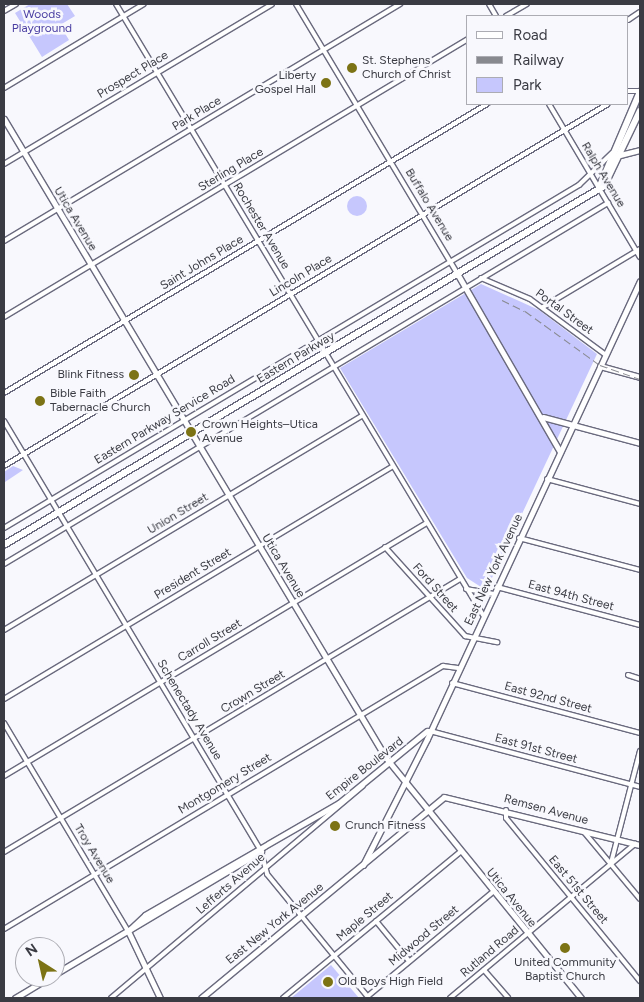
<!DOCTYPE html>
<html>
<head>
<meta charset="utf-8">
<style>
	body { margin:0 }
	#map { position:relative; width:644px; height:1002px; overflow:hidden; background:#f8f8fd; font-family:Figtree,sans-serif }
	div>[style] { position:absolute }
	.green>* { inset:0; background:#c6c7fd }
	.round { border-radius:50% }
	.roads { filter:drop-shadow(1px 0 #6a6a7e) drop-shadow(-1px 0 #6a6a7e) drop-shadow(0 1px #6a6a7e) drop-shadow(0 -1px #6a6a7e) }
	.street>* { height:4px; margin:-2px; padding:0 2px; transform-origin:2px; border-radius:2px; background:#fff }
	.secondary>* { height:5px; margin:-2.5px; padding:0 2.5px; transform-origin:2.5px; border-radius:2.5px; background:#fff }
	.primary>* { height:5.5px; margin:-2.75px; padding:0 2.75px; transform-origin:2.75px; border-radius:2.75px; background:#fff }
	.rail>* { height:1px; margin-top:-0.5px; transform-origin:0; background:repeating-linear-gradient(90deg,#88898f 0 8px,transparent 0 12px) }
	.dots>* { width:14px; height:14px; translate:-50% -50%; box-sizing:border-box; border:2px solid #f8f8fd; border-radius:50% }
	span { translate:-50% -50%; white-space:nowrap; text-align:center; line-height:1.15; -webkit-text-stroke:5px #f8f8fd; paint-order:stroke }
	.park-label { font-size:12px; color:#4b3fa3 }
	.poi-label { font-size:12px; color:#3a3b43 }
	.left { translate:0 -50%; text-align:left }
	.right { translate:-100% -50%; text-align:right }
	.street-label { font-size:12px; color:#3a3b43 }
	.frame { position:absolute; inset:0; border:5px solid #3a3b43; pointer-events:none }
	.legend { position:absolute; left:466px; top:15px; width:162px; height:90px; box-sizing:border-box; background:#f8f8fd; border:1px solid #acacb3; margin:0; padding:6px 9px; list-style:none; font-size:15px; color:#3a3b43 }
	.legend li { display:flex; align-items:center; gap:10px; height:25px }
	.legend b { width:25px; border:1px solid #acacb3 }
	.north { position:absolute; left:15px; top:937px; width:50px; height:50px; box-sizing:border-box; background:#f8f8fd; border:1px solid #acacb3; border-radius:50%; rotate:325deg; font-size:14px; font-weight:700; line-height:20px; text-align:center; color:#3a3b43 }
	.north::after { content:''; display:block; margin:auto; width:18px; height:22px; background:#7c7315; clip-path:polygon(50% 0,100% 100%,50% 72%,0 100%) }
</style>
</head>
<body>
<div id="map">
	<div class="green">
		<div style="clip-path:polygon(30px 4px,67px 4px,75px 16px,60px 25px,69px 40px,42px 57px,15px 13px)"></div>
		<div class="round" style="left:347px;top:196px;width:20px;height:20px"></div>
		<div style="clip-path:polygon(481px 284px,539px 310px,597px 354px,490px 582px,481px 587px,467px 578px,340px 368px)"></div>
		<div style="clip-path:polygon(13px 466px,23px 470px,5px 482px,4px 472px)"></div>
		<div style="clip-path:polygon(331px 965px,359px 998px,291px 998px)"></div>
	</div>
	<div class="roads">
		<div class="street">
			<div style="left:116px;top:4px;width:713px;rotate:59.01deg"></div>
			<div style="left:296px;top:4px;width:316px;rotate:59.1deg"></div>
			<div style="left:489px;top:4px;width:14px;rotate:60deg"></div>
			<div style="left:4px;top:11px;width:14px;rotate:-30deg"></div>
			<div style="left:506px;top:16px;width:24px;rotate:-30deg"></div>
			<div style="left:628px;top:20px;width:14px;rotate:-34deg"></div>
			<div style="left:4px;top:88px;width:163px;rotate:-31deg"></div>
			<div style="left:628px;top:91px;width:12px"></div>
			<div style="left:549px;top:104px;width:178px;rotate:59.3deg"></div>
			<div style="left:4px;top:164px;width:312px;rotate:-30.8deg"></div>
			<div style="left:4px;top:241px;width:462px;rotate:-30.9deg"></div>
			<div style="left:481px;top:278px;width:53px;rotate:23.2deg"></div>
			<div style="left:530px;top:299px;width:94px;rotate:36.4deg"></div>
			<div style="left:543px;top:307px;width:113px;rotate:-30.9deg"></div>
			<div style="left:4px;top:317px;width:541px;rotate:-30.93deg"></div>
			<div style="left:4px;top:393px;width:563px;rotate:-30.89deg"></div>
			<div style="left:4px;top:421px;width:501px;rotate:59.13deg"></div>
			<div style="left:261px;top:851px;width:24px;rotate:75deg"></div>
			<div style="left:267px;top:874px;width:161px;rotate:50.6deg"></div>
			<div style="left:4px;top:466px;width:704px;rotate:-30.94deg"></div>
			<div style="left:547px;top:479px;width:96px;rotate:15deg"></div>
			<div style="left:4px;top:528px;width:670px;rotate:-30.82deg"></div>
			<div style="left:579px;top:185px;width:46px;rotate:-44.1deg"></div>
			<div style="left:519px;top:538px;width:125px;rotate:14.8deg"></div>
			<div style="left:385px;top:547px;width:120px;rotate:48deg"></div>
			<div style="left:465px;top:636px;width:33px;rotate:11deg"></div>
			<div style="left:4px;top:564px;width:704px;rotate:-30.87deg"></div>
			<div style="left:497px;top:587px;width:148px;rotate:14.9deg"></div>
			<div style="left:466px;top:589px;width:27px;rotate:10deg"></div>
			<div style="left:4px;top:630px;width:417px;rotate:-30.9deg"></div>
			<div style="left:628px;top:675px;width:13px;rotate:18deg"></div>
			<div style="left:452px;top:683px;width:195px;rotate:14.9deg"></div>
			<div style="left:4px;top:699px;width:452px;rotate:-30.9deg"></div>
			<div style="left:4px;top:723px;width:242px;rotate:59.2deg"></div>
			<div style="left:430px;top:731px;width:217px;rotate:14.9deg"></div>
			<div style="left:4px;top:776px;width:493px;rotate:-30.9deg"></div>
			<div style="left:506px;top:810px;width:8px;rotate:90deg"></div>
			<div style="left:506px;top:818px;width:211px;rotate:50.6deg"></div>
			<div style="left:584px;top:832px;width:87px;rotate:50.1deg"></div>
			<div style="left:4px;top:852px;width:531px;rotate:-30.91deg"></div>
			<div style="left:611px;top:863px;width:116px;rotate:-75.5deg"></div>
			<div style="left:376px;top:921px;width:52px;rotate:50.5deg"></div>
			<div style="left:4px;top:929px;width:512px;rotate:-30.93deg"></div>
			<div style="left:443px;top:666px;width:15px;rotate:8deg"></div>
			<div style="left:484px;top:970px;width:37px;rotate:49deg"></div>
			<div style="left:368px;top:996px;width:163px;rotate:-39.8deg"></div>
			<div style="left:111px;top:998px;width:329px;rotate:-40.1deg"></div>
			<div style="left:283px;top:998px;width:229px;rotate:-39.5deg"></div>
			<div style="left:450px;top:998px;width:241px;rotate:-39.8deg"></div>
		</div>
		<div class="secondary">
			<div style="left:4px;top:119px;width:744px;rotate:59.13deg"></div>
			<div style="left:386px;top:758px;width:309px;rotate:50.9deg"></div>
			<div style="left:620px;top:155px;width:21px;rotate:-14deg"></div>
			<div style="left:458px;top:275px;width:204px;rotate:60deg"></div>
			<div style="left:600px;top:366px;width:41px;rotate:15.4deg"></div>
			<div style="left:543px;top:417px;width:100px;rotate:15deg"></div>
			<div style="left:363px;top:865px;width:141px;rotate:-63.1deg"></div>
			<div style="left:427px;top:739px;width:505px;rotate:-65.06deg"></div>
			<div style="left:128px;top:931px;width:23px;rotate:-43deg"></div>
			<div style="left:145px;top:915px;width:224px;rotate:-30deg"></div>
			<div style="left:339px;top:803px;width:114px;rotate:-39.3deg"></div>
			<div style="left:128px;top:931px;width:74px;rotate:64.5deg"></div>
			<div style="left:55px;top:974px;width:240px;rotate:-30.8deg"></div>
			<div style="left:15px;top:998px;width:41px;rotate:-31deg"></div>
			<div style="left:201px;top:998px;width:315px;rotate:-39.6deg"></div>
			<div style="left:444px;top:797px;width:202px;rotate:13.8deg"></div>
		</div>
		<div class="primary">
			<div style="left:599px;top:188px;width:104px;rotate:-66.9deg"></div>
			<div style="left:4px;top:545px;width:699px;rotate:-30.89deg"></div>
			<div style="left:604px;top:186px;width:83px;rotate:-64.4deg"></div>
		</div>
	</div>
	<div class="rail">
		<div style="left:502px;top:300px;width:25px;rotate:26deg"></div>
		<div style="left:525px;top:311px;width:92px;rotate:35.8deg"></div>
		<div style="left:600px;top:365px;width:42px;rotate:19.3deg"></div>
	</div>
	<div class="dots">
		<div style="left:352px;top:68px;background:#7c7315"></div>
		<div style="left:326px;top:83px;background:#7c7315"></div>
		<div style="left:134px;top:375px;background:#7c7315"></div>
		<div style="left:40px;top:401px;background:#7c7315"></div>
		<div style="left:191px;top:432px;background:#7c7315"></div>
		<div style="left:335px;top:826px;background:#7c7315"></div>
		<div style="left:565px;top:948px;background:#7c7315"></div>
		<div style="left:328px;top:982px;background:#7c7315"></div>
	</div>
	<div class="park-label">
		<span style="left:42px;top:22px">Woods<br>Playground</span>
	</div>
	<div class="poi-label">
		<span class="left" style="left:362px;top:68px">St. Stephens<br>Church of Christ</span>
		<span class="right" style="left:316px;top:83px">Liberty<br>Gospel Hall</span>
		<span class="right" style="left:124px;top:375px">Blink Fitness</span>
		<span class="left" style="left:50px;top:401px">Bible Faith<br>Tabernacle Church</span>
		<span class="left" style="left:202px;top:432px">Crown Heights–Utica<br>Avenue</span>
		<span class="left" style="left:345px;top:826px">Crunch Fitness</span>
		<span style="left:565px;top:970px">United Community<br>Baptist Church</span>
		<span class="left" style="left:338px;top:982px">Old Boys High Field</span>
	</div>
	<div class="street-label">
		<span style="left:133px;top:75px;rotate:-31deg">Prospect Place</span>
		<span style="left:197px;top:114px;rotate:-31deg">Park Place</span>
		<span style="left:231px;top:170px;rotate:-31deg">Sterling Place</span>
		<span style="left:603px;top:175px;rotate:59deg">Ralph Avenue</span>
		<span style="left:429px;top:205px;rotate:59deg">Buffalo Avenue</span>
		<span style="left:75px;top:219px;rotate:59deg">Utica Avenue</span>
		<span style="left:261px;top:226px;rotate:59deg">Rochester Avenue</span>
		<span style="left:202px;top:263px;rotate:-31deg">Saint Johns Place</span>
		<span style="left:301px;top:276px;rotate:-31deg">Lincoln Place</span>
		<span style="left:564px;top:312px;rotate:36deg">Portal Street</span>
		<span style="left:296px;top:358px;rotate:-31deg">Eastern Parkway</span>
		<span style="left:165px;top:420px;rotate:-31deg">Eastern Parkway Service Road</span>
		<span style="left:178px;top:514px;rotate:-31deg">Union Street</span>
		<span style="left:283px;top:566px;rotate:59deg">Utica Avenue</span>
		<span style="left:494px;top:570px;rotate:-65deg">East New York Avenue</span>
		<span style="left:193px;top:574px;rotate:-31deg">President Street</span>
		<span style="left:435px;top:588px;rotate:48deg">Ford Street</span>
		<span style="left:571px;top:596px;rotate:15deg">East 94th Street</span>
		<span style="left:210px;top:641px;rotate:-31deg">Carroll Street</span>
		<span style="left:253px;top:692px;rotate:-31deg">Crown Street</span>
		<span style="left:548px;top:698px;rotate:15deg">East 92nd Street</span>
		<span style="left:189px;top:710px;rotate:59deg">Schenectady Avenue</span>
		<span style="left:536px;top:749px;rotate:15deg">East 91st Street</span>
		<span style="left:365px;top:769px;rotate:-38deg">Empire Boulevard</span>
		<span style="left:225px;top:784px;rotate:-31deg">Montgomery Street</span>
		<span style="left:546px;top:810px;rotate:15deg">Remsen Avenue</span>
		<span style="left:94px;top:854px;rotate:59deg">Troy Avenue</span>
		<span style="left:231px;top:884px;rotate:-41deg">Lefferts Avenue</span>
		<span style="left:578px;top:890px;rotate:50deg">East 51st Street</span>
		<span style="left:511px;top:898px;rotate:51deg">Utica Avenue</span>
		<span style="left:365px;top:917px;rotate:-40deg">Maple Street</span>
		<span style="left:275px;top:924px;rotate:-39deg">East New York Avenue</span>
		<span style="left:424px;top:936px;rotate:-40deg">Midwood Street</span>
		<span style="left:490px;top:952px;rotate:-40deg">Rutland Road</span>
	</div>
	<div class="frame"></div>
	<ul class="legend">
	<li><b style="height:6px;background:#fff"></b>Road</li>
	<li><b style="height:6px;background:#88898f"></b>Railway</li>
	<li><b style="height:14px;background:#c6c7fd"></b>Park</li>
	</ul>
	<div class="north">N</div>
</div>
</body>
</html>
